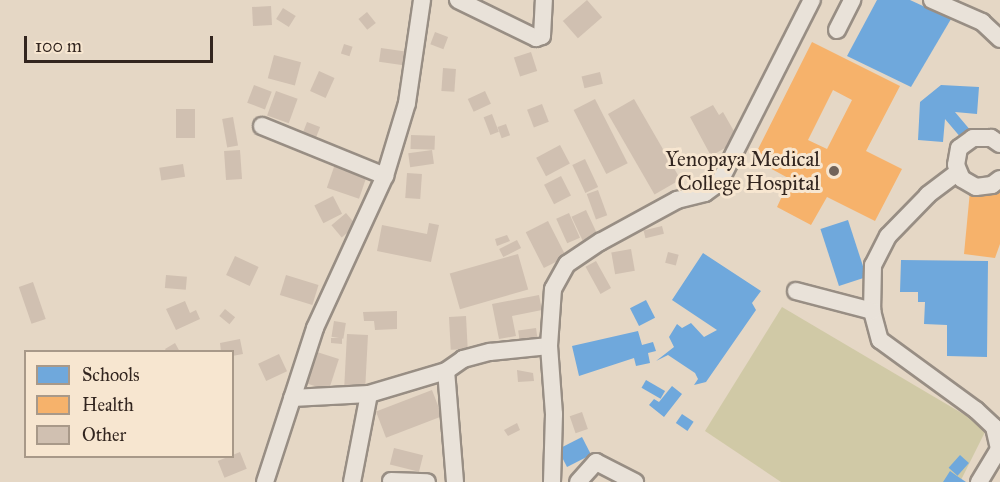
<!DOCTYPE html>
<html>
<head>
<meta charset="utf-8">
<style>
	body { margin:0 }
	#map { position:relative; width:1000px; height:482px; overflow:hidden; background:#e5d7c5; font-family:"IM FELL Great Primer",serif }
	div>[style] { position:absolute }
	.green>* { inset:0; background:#d0c9a6 }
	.schools>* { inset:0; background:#6fa8dc; transform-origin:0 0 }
	.health>* { inset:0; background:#f6b26b }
	.building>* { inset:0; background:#d0c0b1; transform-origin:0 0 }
	.roads { filter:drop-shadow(2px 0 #988e84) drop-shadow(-2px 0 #988e84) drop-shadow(0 2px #988e84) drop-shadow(0 -2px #988e84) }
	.minor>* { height:16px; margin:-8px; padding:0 8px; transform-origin:8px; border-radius:8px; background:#e9e2d9 }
	.dots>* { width:16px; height:16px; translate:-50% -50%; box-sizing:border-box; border:3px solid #f7e6d0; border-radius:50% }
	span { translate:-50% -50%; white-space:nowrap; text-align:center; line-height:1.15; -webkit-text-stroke:6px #f7e6d0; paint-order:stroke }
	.poi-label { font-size:21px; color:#32251f }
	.right { translate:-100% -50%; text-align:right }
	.legend { position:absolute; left:24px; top:350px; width:210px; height:108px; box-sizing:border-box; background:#f7e6d0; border:2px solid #a89989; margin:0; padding:8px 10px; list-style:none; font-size:18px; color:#32251f }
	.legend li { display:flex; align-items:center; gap:12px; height:30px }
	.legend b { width:30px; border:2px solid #a89989 }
	.scale { position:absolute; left:24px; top:36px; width:189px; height:27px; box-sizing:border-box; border:3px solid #32251f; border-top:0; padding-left:8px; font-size:18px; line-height:21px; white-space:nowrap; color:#32251f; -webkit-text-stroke:4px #f7e6d0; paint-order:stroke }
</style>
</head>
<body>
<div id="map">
	<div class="green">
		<div style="clip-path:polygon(782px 307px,987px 428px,960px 482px,781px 482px,705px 431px)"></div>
	</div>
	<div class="schools">
		<div style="clip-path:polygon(877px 0,910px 0,951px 19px,911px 87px,847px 56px)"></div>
		<div style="clip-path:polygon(941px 85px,979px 87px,977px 114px,955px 112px,971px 131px,962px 139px,945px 119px,943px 142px,918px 140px,920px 102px)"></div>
		<div style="left:848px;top:220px;width:60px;height:29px;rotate:72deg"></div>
		<div style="clip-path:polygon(703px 253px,761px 291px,752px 303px,756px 310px,706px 382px,694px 385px,698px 379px,695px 373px,668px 355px,656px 361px,674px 347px,669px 337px,677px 324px,682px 328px,691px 323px,704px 337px,717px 330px,672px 300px)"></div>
		<div style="clip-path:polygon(901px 260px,988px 261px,987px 357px,947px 356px,947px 325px,924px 324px,925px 302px,918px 302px,918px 292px,900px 292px)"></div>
		<div style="left:646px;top:300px;width:20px;height:18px;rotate:63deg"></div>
		<div style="clip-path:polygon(638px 331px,642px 345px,653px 342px,656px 351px,648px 353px,650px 363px,636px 366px,634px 358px,579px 376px,572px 346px)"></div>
		<div style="left:646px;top:380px;width:22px;height:9px;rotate:30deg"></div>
		<div style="clip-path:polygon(672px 386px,682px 394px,664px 417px,649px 405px,654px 399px,659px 402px)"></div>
		<div style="left:682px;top:414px;width:14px;height:11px;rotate:34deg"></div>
		<div style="left:582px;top:437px;width:20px;height:27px;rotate:63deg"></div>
		<div style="left:960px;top:455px;width:12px;height:17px;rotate:42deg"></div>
		<div style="clip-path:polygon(950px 471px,957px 476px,966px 482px,943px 482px)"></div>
	</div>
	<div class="health">
		<div style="clip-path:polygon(evenodd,812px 42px,900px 86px,866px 151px,902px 169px,875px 221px,827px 197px,811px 225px,777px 207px,790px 179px,753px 159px,812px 42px,833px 90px,852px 100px,827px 149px,808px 140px,833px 90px)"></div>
		<div style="clip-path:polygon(970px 191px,1000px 193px,1000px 244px,995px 258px,964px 254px)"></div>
	</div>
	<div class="building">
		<div style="left:587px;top:0;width:23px;height:32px;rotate:49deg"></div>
		<div style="left:271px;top:6px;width:19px;height:19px;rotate:87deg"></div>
		<div style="left:283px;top:8px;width:15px;height:13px;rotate:32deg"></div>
		<div style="left:367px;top:12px;width:14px;height:11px;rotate:51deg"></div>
		<div style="left:435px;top:32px;width:14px;height:13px;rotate:21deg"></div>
		<div style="left:344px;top:44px;width:9px;height:10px;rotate:18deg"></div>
		<div style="left:381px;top:48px;width:28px;height:14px;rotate:8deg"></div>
		<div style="left:531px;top:52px;width:20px;height:18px;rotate:72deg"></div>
		<div style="left:274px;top:55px;width:28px;height:24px;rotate:15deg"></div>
		<div style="left:443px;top:68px;width:13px;height:23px;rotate:4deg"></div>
		<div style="left:319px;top:71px;width:17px;height:22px;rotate:24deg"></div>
		<div style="left:600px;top:72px;width:12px;height:19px;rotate:76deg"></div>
		<div style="left:254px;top:85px;width:19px;height:19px;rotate:21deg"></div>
		<div style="left:276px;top:91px;width:23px;height:26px;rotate:20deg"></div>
		<div style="left:485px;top:91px;width:14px;height:19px;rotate:65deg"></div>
		<div style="left:595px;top:99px;width:72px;height:24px;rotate:63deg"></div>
		<div style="left:634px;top:99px;width:93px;height:30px;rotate:60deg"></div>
		<div style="left:542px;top:104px;width:19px;height:16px;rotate:69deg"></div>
		<div style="clip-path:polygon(713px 105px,719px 115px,723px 112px,739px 140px,711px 156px,690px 117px)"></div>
		<div style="left:176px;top:109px;width:19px;height:29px"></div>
		<div style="left:492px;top:114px;width:19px;height:9px;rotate:69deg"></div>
		<div style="left:233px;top:117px;width:29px;height:11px;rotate:80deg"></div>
		<div style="left:307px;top:122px;width:14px;height:12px;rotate:21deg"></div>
		<div style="left:506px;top:124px;width:12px;height:9px;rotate:70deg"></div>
		<div style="left:411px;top:135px;width:24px;height:14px;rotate:2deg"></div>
		<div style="left:560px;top:145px;width:21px;height:27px;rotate:62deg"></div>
		<div style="left:240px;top:150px;width:29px;height:16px;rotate:86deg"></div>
		<div style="left:432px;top:150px;width:14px;height:24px;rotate:82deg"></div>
		<div style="left:585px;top:159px;width:31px;height:14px;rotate:65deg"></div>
		<div style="left:183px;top:164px;width:13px;height:24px;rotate:81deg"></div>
		<div style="left:335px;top:164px;width:34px;height:25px;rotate:19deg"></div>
		<div style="left:407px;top:173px;width:15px;height:25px;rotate:4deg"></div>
		<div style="left:561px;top:176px;width:22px;height:19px;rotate:63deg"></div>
		<div style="left:598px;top:190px;width:27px;height:12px;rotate:70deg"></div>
		<div style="left:333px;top:196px;width:20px;height:21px;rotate:63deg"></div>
		<div style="left:586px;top:210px;width:26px;height:16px;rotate:65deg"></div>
		<div style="left:346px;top:213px;width:16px;height:19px;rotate:50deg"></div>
		<div style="left:569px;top:213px;width:27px;height:14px;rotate:66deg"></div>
		<div style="left:548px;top:221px;width:40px;height:25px;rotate:63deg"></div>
		<div style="clip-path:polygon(429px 223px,439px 225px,431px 262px,377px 251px,382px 225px,427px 234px)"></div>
		<div style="left:662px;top:226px;width:8px;height:19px;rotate:76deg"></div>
		<div style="clip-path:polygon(507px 235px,510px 241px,497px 246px,495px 239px)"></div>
		<div style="left:517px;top:240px;width:9px;height:20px;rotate:63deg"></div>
		<div style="left:631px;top:249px;width:22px;height:20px;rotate:80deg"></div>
		<div style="left:668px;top:252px;width:11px;height:11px;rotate:15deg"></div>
		<div style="left:518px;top:254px;width:37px;height:71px;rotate:74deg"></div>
		<div style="left:235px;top:256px;width:26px;height:21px;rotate:25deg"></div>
		<div style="left:596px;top:261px;width:31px;height:12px;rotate:61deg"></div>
		<div style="left:166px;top:275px;width:21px;height:13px;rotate:5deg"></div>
		<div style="left:286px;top:275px;width:34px;height:21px;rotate:17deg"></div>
		<div style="left:33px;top:282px;width:39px;height:15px;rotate:71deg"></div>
		<div style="clip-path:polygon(539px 295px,542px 310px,512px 316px,516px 336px,499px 339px,492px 304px)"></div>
		<div style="clip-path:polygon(185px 301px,190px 313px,196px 310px,200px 319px,176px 330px,166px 309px)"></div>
		<div style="left:225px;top:309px;width:13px;height:9px;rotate:39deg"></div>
		<div style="clip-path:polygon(397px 311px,397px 329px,375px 330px,374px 321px,364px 321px,363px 312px)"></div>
		<div style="left:466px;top:316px;width:33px;height:17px;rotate:87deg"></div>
		<div style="left:334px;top:321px;width:12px;height:16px;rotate:9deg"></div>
		<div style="left:536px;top:328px;width:14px;height:18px;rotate:82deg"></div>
		<div style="left:347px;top:334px;width:21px;height:53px;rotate:3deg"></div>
		<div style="clip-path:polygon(331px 338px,342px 338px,342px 344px,331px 343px)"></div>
		<div style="clip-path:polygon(240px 339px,243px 354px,232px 356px,232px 352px,221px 352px,220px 343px)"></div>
		<div style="clip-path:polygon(175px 343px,180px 352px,167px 352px,165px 349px)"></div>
		<div style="left:317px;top:352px;width:23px;height:33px;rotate:18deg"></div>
		<div style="left:279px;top:354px;width:19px;height:23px;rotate:65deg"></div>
		<div style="clip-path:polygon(517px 370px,533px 373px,534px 381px,518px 382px)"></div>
		<div style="left:432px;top:390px;width:28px;height:60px;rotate:69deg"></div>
		<div style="left:582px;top:412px;width:18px;height:13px;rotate:71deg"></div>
		<div style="clip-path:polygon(517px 423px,520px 430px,508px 436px,504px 430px)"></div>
		<div style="left:394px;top:448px;width:30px;height:17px;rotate:14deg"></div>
		<div style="left:240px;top:452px;width:18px;height:24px;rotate:68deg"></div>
	</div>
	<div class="roads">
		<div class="minor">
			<div style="left:458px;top:0;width:87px;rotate:26deg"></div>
			<div style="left:536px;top:38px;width:6px;rotate:-18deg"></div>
			<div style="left:542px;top:36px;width:36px;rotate:-87deg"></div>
			<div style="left:932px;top:0;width:55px;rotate:23.7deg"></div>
			<div style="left:982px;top:22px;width:25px;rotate:43deg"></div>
			<div style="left:837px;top:30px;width:34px;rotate:-63deg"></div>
			<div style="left:262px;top:126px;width:133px;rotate:22.1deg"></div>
			<div style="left:1000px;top:144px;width:11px;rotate:-146deg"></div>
			<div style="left:991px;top:138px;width:18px;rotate:180deg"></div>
			<div style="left:973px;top:138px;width:17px;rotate:144deg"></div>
			<div style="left:959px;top:148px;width:17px;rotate:100deg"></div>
			<div style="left:956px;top:165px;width:15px;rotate:67deg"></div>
			<div style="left:962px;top:179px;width:16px;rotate:30deg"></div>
			<div style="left:976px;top:187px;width:16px;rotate:-7deg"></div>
			<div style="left:992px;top:185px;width:10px;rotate:-37deg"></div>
			<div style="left:958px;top:172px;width:38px;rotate:143deg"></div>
			<div style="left:928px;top:195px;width:57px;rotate:134.3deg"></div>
			<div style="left:888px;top:236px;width:33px;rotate:117deg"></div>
			<div style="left:873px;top:265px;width:46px;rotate:91.2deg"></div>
			<div style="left:872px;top:311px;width:30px;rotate:75deg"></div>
			<div style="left:880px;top:340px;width:119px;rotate:36.1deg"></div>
			<div style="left:976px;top:410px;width:25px;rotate:43deg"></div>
			<div style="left:994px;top:427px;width:23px;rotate:77deg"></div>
			<div style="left:999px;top:449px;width:39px;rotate:121deg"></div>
			<div style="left:796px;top:291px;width:79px;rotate:14.7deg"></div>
			<div style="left:369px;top:394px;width:80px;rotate:-16.6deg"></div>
			<div style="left:292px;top:398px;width:77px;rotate:-3deg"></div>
			<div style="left:369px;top:394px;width:90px;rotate:100.9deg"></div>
			<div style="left:391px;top:481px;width:36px;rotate:2deg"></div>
			<div style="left:265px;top:482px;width:162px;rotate:-72deg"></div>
			<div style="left:315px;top:328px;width:167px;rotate:-65.3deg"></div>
			<div style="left:385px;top:176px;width:76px;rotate:-73.2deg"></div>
			<div style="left:407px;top:103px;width:104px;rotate:-81.7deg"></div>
			<div style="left:455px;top:482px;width:111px;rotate:-94.6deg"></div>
			<div style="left:446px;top:371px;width:21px;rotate:-35deg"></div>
			<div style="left:463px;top:359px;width:28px;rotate:-15deg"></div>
			<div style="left:490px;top:352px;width:59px;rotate:-5.8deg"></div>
			<div style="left:552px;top:482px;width:68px;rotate:-88.3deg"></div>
			<div style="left:554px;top:414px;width:68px;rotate:-94.2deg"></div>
			<div style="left:549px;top:346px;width:57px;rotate:-86deg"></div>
			<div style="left:553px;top:289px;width:29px;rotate:-61deg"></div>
			<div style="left:567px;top:264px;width:40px;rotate:-34deg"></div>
			<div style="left:600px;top:242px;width:88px;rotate:-28.6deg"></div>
			<div style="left:677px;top:200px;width:29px;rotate:-14deg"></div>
			<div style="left:705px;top:193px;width:17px;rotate:-36deg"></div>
			<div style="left:719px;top:183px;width:205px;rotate:-63.1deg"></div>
			<div style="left:578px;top:482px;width:27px;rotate:-48deg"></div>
			<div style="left:596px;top:462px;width:44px;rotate:27.1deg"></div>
		</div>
	</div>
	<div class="dots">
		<div style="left:834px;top:171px;background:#716359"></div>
	</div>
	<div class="poi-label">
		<span class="right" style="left:820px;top:171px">Yenopaya Medical<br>College Hospital</span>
	</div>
	<ul class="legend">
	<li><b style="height:16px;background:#6fa8dc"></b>Schools</li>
	<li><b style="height:16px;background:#f6b26b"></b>Health</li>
	<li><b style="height:16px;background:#d0c0b1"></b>Other</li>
	</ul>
	<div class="scale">100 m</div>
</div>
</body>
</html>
